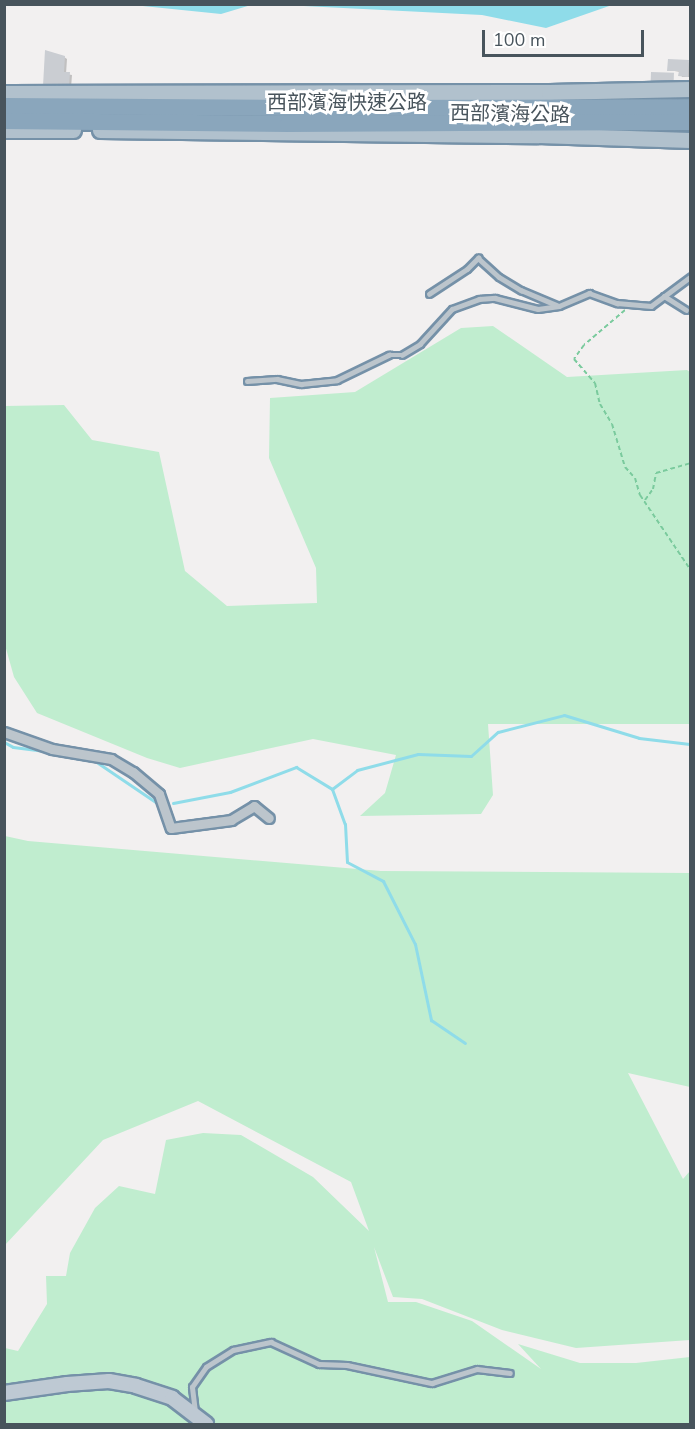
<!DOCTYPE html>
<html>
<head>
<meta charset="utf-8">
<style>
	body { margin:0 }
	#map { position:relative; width:695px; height:1429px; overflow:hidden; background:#f2f0f0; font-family:"Nunito Sans","Noto Sans TC",sans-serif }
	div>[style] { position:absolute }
	.green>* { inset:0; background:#c0edcf }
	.water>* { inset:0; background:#8fdce9 }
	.shadow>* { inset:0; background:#0003 }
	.stream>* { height:3px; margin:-1.5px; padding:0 1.5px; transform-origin:1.5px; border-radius:1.5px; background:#8fdce9 }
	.building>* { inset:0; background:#cacdd2; transform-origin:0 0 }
	.path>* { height:2px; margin-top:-1px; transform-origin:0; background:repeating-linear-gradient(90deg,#7aca9d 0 4.5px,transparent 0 7.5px) }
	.roads { filter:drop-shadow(2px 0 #7591a8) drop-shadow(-2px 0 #7591a8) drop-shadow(0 2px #7591a8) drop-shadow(0 -2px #7591a8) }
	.lane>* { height:4.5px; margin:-2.25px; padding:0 2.25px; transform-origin:2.25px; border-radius:2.25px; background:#bcc5cc }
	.street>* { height:9px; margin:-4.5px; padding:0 4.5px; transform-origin:4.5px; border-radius:4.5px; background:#bcc5cc }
	.secondary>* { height:14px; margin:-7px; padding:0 7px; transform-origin:7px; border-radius:7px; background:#bec9d3 }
	.primary>* { height:15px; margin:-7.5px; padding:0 7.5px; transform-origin:7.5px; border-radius:7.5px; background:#b1c1cd }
	.highway>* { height:16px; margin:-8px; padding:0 8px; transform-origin:8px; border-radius:8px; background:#8aa6bc }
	span { translate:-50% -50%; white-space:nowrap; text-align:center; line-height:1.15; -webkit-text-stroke:6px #fff; paint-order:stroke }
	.street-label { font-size:20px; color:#48545c }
	.frame { position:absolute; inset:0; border:6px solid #48545c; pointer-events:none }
	.scale { position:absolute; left:482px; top:30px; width:162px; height:27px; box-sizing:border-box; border:3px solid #48545c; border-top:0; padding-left:8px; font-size:18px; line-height:21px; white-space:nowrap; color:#48545c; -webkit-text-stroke:4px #fff; paint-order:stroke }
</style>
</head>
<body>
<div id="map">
	<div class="green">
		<div style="clip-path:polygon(493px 326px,567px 377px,687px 370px,690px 372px,690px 724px,488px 724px,493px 795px,481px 814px,360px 816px,385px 793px,396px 755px,313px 739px,180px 768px,147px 758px,37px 713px,14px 677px,5px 645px,5px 406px,64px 405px,92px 440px,159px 452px,185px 571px,227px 606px,317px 603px,316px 568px,269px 458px,270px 398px,355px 392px,461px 328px)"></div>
		<div style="clip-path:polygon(5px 836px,28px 841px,381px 871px,690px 873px,690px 1087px,628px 1073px,683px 1179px,690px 1171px,690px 1340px,576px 1348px,502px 1330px,422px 1299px,393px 1297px,374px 1247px,388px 1302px,416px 1302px,472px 1321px,541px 1369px,518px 1344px,580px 1363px,636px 1363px,690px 1357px,690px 1424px,216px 1424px,209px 1417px,186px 1402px,149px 1383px,5px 1389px,5px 1348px,18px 1351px,47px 1304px,46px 1276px,66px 1276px,70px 1253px,95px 1208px,119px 1186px,155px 1194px,166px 1140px,203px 1133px,241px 1135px,313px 1177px,369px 1231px,351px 1182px,198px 1101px,103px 1140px,5px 1245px)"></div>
		<div style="clip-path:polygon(103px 1388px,134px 1391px,175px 1404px,195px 1424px,5px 1424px,5px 1397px)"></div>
	</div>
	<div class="water">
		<div style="clip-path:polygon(133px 5px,251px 4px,251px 5px,221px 14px)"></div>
		<div style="clip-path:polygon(284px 5px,690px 4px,690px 5px,612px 5px,546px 28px,482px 15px)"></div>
	</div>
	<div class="shadow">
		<div style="clip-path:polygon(64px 57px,67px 59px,66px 74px,72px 75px,71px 88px,47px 87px)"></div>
		<div style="clip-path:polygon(688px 62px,690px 63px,690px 77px,682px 77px,680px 72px,669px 70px)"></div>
	</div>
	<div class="stream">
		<div style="left:4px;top:742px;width:10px;rotate:29deg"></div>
		<div style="left:13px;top:747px;width:32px;rotate:7deg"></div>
		<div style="left:92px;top:759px;width:82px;rotate:34.1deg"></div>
		<div style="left:332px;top:789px;width:37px;rotate:70deg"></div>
		<div style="left:345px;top:824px;width:38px;rotate:87deg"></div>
		<div style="left:347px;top:862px;width:41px;rotate:27.8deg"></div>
		<div style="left:383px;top:881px;width:71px;rotate:63.1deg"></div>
		<div style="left:415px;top:944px;width:78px;rotate:78.1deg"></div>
		<div style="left:431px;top:1020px;width:41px;rotate:34.1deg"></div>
		<div style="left:173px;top:803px;width:58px;rotate:-10.9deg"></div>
		<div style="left:230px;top:792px;width:71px;rotate:-20.7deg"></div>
		<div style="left:296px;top:767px;width:42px;rotate:31.4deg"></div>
		<div style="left:332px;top:789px;width:31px;rotate:-37deg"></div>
		<div style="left:357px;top:770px;width:63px;rotate:-14.7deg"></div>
		<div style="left:418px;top:754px;width:53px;rotate:2.2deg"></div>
		<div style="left:471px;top:756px;width:36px;rotate:-42deg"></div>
		<div style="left:498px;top:732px;width:68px;rotate:-14.4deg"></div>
		<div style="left:564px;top:715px;width:78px;rotate:17deg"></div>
		<div style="left:639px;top:738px;width:51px;rotate:6.7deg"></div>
	</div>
	<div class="building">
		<div style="clip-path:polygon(45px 50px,65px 56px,64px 72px,70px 72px,69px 88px,43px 86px)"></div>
		<div style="clip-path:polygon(668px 59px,689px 60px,688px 77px,678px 76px,679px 71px,667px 71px)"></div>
		<div style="left:651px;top:72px;width:23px;height:11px;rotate:2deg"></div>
	</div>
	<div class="path">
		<div style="left:625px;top:310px;width:54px;rotate:139.5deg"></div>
		<div style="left:584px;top:345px;width:17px;rotate:126deg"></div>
		<div style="left:574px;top:359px;width:32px;rotate:49deg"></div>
		<div style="left:595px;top:383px;width:22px;rotate:77deg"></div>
		<div style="left:600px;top:404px;width:23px;rotate:59deg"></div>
		<div style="left:612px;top:424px;width:45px;rotate:73.2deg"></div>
		<div style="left:625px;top:467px;width:15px;rotate:48deg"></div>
		<div style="left:635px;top:478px;width:18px;rotate:74deg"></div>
		<div style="left:640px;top:495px;width:89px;rotate:56deg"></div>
		<div style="left:645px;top:500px;width:14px;rotate:-54deg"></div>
		<div style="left:653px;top:489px;width:16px;rotate:-79deg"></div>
		<div style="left:656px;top:473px;width:35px;rotate:-16deg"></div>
	</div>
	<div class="roads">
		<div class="lane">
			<div style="left:429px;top:294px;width:45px;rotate:-33.3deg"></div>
			<div style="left:467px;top:269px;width:16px;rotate:-45deg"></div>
			<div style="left:478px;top:258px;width:28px;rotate:42deg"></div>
			<div style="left:499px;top:277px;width:26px;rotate:31deg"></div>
			<div style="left:521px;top:290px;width:39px;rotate:23deg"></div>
			<div style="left:664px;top:296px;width:26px;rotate:32deg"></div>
			<div style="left:247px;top:381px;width:30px;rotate:-4deg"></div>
			<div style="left:277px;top:379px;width:25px;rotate:12deg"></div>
			<div style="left:301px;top:384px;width:36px;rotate:-6deg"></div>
			<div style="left:337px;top:380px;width:58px;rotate:-25.7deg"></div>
			<div style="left:389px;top:355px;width:13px"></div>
			<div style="left:402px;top:355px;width:21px;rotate:-31deg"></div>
			<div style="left:420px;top:344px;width:47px;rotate:-47.6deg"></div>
			<div style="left:452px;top:309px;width:29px;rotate:-20deg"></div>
			<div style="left:479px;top:299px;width:16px;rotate:-4deg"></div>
			<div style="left:495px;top:298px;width:44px;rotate:14.3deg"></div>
			<div style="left:538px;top:309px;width:21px;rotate:-8deg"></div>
			<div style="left:559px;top:306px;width:33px;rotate:-23deg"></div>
			<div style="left:589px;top:293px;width:30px;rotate:20deg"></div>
			<div style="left:617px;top:303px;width:34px;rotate:5deg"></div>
			<div style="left:651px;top:306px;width:49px;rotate:-36.6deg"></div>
			<div style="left:195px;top:1412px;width:25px;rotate:-97deg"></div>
			<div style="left:192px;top:1387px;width:24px;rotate:-55deg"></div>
			<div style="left:206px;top:1367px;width:32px;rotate:-32deg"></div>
			<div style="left:233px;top:1350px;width:39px;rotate:-12deg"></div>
			<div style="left:271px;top:1342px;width:53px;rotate:24.6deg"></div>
			<div style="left:319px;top:1364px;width:28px;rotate:2deg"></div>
			<div style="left:347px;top:1365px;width:87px;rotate:12deg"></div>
			<div style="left:432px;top:1383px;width:47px;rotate:-17.3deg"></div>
			<div style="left:477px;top:1369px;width:33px;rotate:7deg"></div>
		</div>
		<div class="street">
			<div style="left:4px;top:732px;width:51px;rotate:19.5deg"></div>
			<div style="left:52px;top:749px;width:60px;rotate:9.6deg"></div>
			<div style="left:111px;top:759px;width:26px;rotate:31deg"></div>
			<div style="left:133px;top:772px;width:34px;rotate:40deg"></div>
			<div style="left:159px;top:794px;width:36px;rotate:71deg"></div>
			<div style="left:171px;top:828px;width:61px;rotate:-7.6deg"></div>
			<div style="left:231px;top:820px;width:27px;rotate:-31deg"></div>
			<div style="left:254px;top:806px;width:19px;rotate:39deg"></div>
		</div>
		<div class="secondary">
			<div style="left:4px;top:1393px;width:64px;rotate:-8.1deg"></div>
			<div style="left:67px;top:1384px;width:42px;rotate:-4.1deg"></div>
			<div style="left:109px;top:1381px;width:27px;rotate:10deg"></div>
			<div style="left:136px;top:1386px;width:38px;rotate:18deg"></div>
			<div style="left:172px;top:1398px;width:43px;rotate:37.4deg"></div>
		</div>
		<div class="primary">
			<div style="left:4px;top:93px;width:545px;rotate:-0.11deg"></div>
			<div style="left:549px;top:92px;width:141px;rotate:-1.2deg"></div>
			<div style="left:4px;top:130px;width:69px"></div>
			<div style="left:100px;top:130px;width:438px;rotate:0.7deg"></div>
			<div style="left:538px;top:135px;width:152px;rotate:1.9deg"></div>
		</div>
		<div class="highway">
			<div style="left:4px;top:106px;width:296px;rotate:0.4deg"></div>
			<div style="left:300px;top:108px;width:390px;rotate:-0.1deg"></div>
			<div style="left:4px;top:121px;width:284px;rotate:0.6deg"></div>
			<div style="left:288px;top:124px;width:402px;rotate:-0.3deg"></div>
		</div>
	</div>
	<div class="street-label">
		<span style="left:347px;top:102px">西部濱海快速公路</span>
		<span style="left:510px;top:114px;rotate:1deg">西部濱海公路</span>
	</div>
	<div class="frame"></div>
	<div class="scale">100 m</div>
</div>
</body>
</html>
